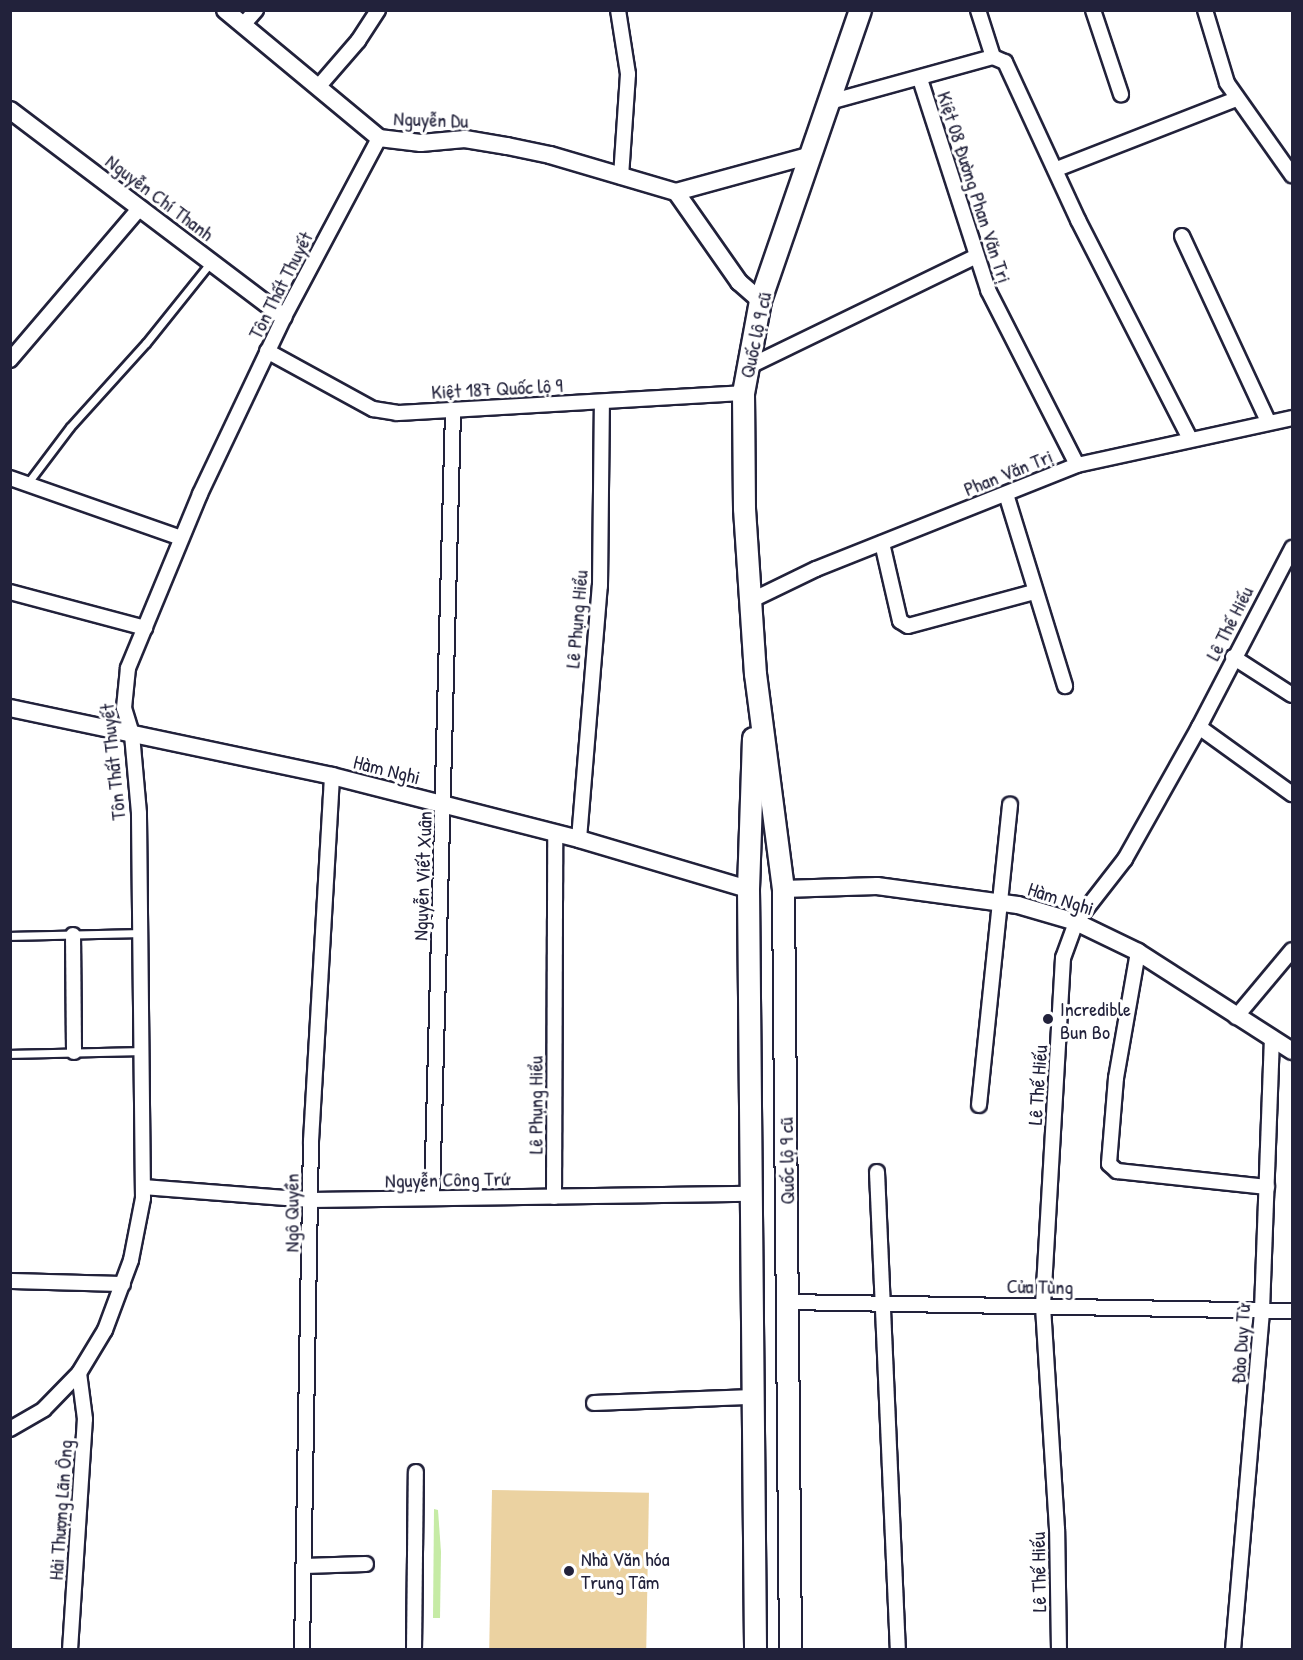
<!DOCTYPE html>
<html>
<head>
<meta charset="utf-8">
<style>
	body { margin:0 }
	#map { position:relative; width:1303px; height:1660px; overflow:hidden; background:#fff; font-family:"Patrick Hand",sans-serif }
	div>[style] { position:absolute }
	.green>* { inset:0; background:#c6eba5 }
	.building>* { inset:0; background:#ebd2a1; transform-origin:0 0 }
	.roads { filter:drop-shadow(2px 0 #22223b) drop-shadow(-2px 0 #22223b) drop-shadow(0 2px #22223b) drop-shadow(0 -2px #22223b) }
	.service>* { height:7px; margin:-3.5px; padding:0 3.5px; transform-origin:3.5px; border-radius:3.5px; background:#fff }
	.minor>* { height:14px; margin:-7px; padding:0 7px; transform-origin:7px; border-radius:7px; background:#fff }
	.tertiary>* { height:16px; margin:-8px; padding:0 8px; transform-origin:8px; border-radius:8px; background:#fff }
	.primary>* { height:21px; margin:-10.5px; padding:0 10.5px; transform-origin:10.5px; border-radius:10.5px; background:#fff }
	.dots>* { width:16px; height:16px; translate:-50% -50%; box-sizing:border-box; border:3px solid #fff; border-radius:50% }
	span { translate:-50% -50%; white-space:nowrap; text-align:center; line-height:1.15; -webkit-text-stroke:6px #fff; paint-order:stroke }
	.street-label { font-size:20px; color:#22223b }
	.poi-label { font-size:20px; color:#22223b }
	.left { translate:0 -50%; text-align:left }
	.frame { position:absolute; inset:0; border:12px solid #22223b; pointer-events:none }
</style>
</head>
<body>
<div id="map">
	<div class="green">
		<div style="clip-path:polygon(434px 1509px,438px 1510px,441px 1552px,440px 1618px,433px 1618px)"></div>
	</div>
	<div class="building">
		<div style="left:492px;top:1490px;width:157px;height:160px;rotate:1deg"></div>
	</div>
	<div class="roads">
		<div class="service">
			<div style="left:27px;top:484px;width:71px;rotate:-53deg"></div>
			<div style="left:70px;top:427px;width:113px;rotate:-47.9deg"></div>
			<div style="left:146px;top:343px;width:104px;rotate:-51.3deg"></div>
			<div style="left:10px;top:936px;width:130px;rotate:-1.3deg"></div>
			<div style="left:10px;top:1054px;width:131px;rotate:-1.3deg"></div>
		</div>
		<div class="minor">
			<div style="left:618px;top:10px;width:65px;rotate:81.1deg"></div>
			<div style="left:628px;top:74px;width:103px;rotate:93.9deg"></div>
			<div style="left:978px;top:10px;width:49px;rotate:72.3deg"></div>
			<div style="left:1093px;top:10px;width:89px;rotate:71.6deg"></div>
			<div style="left:1205px;top:10px;width:76px;rotate:73.2deg"></div>
			<div style="left:1227px;top:83px;width:113px;rotate:54.8deg"></div>
			<div style="left:243px;top:25px;width:20px;rotate:-49deg"></div>
			<div style="left:920px;top:79px;width:222px;rotate:72.1deg"></div>
			<div style="left:988px;top:290px;width:196px;rotate:63deg"></div>
			<div style="left:319px;top:86px;width:60px;rotate:-49.1deg"></div>
			<div style="left:358px;top:41px;width:37px;rotate:-57deg"></div>
			<div style="left:826px;top:103px;width:173px;rotate:-15.4deg"></div>
			<div style="left:993px;top:57px;width:13px;rotate:23deg"></div>
			<div style="left:1005px;top:62px;width:174px;rotate:65.2deg"></div>
			<div style="left:1078px;top:220px;width:246px;rotate:62.9deg"></div>
			<div style="left:1057px;top:169px;width:193px;rotate:-21.3deg"></div>
			<div style="left:1182px;top:236px;width:204px;rotate:65.1deg"></div>
			<div style="left:267px;top:351px;width:121px;rotate:28.7deg"></div>
			<div style="left:373px;top:409px;width:24px;rotate:9deg"></div>
			<div style="left:397px;top:413px;width:347px;rotate:-3.3deg"></div>
			<div style="left:10px;top:360px;width:200px;rotate:-49.5deg"></div>
			<div style="left:746px;top:368px;width:254px;rotate:-25.9deg"></div>
			<div style="left:10px;top:478px;width:181px;rotate:19.3deg"></div>
			<div style="left:1006px;top:494px;width:201px;rotate:72.9deg"></div>
			<div style="left:882px;top:543px;width:80px;rotate:77deg"></div>
			<div style="left:900px;top:621px;width:9px;rotate:32deg"></div>
			<div style="left:908px;top:626px;width:131px;rotate:-15.1deg"></div>
			<div style="left:10px;top:592px;width:140px;rotate:14.9deg"></div>
			<div style="left:750px;top:601px;width:73px;rotate:-25.9deg"></div>
			<div style="left:816px;top:569px;width:281px;rotate:-21.7deg"></div>
			<div style="left:1077px;top:465px;width:220px;rotate:-12.3deg"></div>
			<div style="left:1233px;top:657px;width:70px;rotate:32.8deg"></div>
			<div style="left:1199px;top:727px;width:115px;rotate:35.8deg"></div>
			<div style="left:579px;top:839px;width:254px;rotate:-85.3deg"></div>
			<div style="left:600px;top:586px;width:184px;rotate:-89.4deg"></div>
			<div style="left:73px;top:935px;width:117px;rotate:89.5deg"></div>
			<div style="left:1138px;top:952px;width:128px;rotate:99.9deg"></div>
			<div style="left:1116px;top:1078px;width:86px;rotate:94.7deg"></div>
			<div style="left:1109px;top:1164px;width:11px;rotate:41deg"></div>
			<div style="left:1117px;top:1171px;width:151px;rotate:6.1deg"></div>
			<div style="left:1236px;top:1017px;width:87px;rotate:-50.1deg"></div>
			<div style="left:979px;top:1105px;width:302px;rotate:-84.1deg"></div>
			<div style="left:877px;top:1172px;width:478px;rotate:87.5deg"></div>
			<div style="left:143px;top:1187px;width:169px;rotate:4.4deg"></div>
			<div style="left:311px;top:1200px;width:440px;rotate:-0.8deg"></div>
			<div style="left:554px;top:1197px;width:364px;rotate:-89.8deg"></div>
			<div style="left:432px;top:1198px;width:788px;rotate:-88.47deg"></div>
			<div style="left:10px;top:1281px;width:113px;rotate:1.5deg"></div>
			<div style="left:787px;top:1302px;width:505px;rotate:1.02deg"></div>
			<div style="left:594px;top:1403px;width:159px;rotate:-2.2deg"></div>
			<div style="left:10px;top:1429px;width:39px;rotate:-30deg"></div>
			<div style="left:44px;top:1409px;width:50px;rotate:-45.8deg"></div>
			<div style="left:79px;top:1373px;width:50px;rotate:-58.8deg"></div>
			<div style="left:105px;top:1330px;width:75px;rotate:-69.6deg"></div>
			<div style="left:131px;top:1260px;width:63px;rotate:-79deg"></div>
			<div style="left:143px;top:1198px;width:385px;rotate:-90.6deg"></div>
			<div style="left:139px;top:813px;width:79px;rotate:-95.1deg"></div>
			<div style="left:132px;top:734px;width:27px;rotate:-107deg"></div>
			<div style="left:124px;top:708px;width:40px;rotate:-84.3deg"></div>
			<div style="left:128px;top:668px;width:188px;rotate:-67.5deg"></div>
			<div style="left:200px;top:494px;width:196px;rotate:-64.6deg"></div>
			<div style="left:284px;top:317px;width:203px;rotate:-62deg"></div>
			<div style="left:304px;top:1566px;width:62px;rotate:-1.8deg"></div>
			<div style="left:70px;top:1650px;width:231px;rotate:-86.3deg"></div>
			<div style="left:85px;top:1419px;width:46px;rotate:-97.4deg"></div>
			<div style="left:302px;top:1650px;width:509px;rotate:-88.99deg"></div>
			<div style="left:311px;top:1141px;width:366px;rotate:-86.7deg"></div>
			<div style="left:414px;top:1650px;width:178px;rotate:-89.4deg"></div>
			<div style="left:1059px;top:1650px;width:121px;rotate:-90.9deg"></div>
			<div style="left:1057px;top:1529px;width:224px;rotate:-93.6deg"></div>
			<div style="left:1043px;top:1305px;width:348px;rotate:-86.7deg"></div>
			<div style="left:1063px;top:958px;width:38px;rotate:-70deg"></div>
			<div style="left:1076px;top:922px;width:80px;rotate:-52.1deg"></div>
			<div style="left:1125px;top:859px;width:151px;rotate:-60.7deg"></div>
			<div style="left:1199px;top:727px;width:202px;rotate:-62.5deg"></div>
			<div style="left:1233px;top:1650px;width:341px;rotate:-85.1deg"></div>
			<div style="left:1262px;top:1310px;width:270px;rotate:-87.9deg"></div>
		</div>
		<div class="tertiary">
			<div style="left:225px;top:10px;width:200px;rotate:39.7deg"></div>
			<div style="left:379px;top:138px;width:42px;rotate:6.8deg"></div>
			<div style="left:421px;top:143px;width:44px;rotate:-5.2deg"></div>
			<div style="left:465px;top:139px;width:43px;rotate:9.5deg"></div>
			<div style="left:507px;top:146px;width:44px;rotate:11.8deg"></div>
			<div style="left:550px;top:155px;width:131px;rotate:16.4deg"></div>
			<div style="left:676px;top:192px;width:137px;rotate:-15.3deg"></div>
			<div style="left:10px;top:110px;width:343px;rotate:37.1deg"></div>
			<div style="left:676px;top:192px;width:110px;rotate:55deg"></div>
			<div style="left:739px;top:282px;width:28px;rotate:41deg"></div>
			<div style="left:10px;top:708px;width:329px;rotate:11.9deg"></div>
			<div style="left:332px;top:776px;width:255px;rotate:14.3deg"></div>
			<div style="left:579px;top:839px;width:176px;rotate:16.5deg"></div>
			<div style="left:783px;top:889px;width:94px;rotate:-1.8deg"></div>
			<div style="left:877px;top:886px;width:142px;rotate:7.7deg"></div>
			<div style="left:1018px;top:905px;width:60px;rotate:16.3deg"></div>
			<div style="left:1076px;top:922px;width:69px;rotate:25.8deg"></div>
			<div style="left:1138px;top:952px;width:183px;rotate:32.7deg"></div>
		</div>
		<div class="primary">
			<div style="left:753px;top:738px;width:151px;rotate:91.9deg"></div>
			<div style="left:748px;top:889px;width:761px;rotate:89.47deg"></div>
			<div style="left:790px;top:1650px;width:761px;rotate:-90.53deg"></div>
			<div style="left:783px;top:889px;width:217px;rotate:-97.4deg"></div>
			<div style="left:755px;top:674px;width:166px;rotate:-93.8deg"></div>
			<div style="left:744px;top:508px;width:115px;rotate:-90.5deg"></div>
			<div style="left:743px;top:393px;width:95px;rotate:-79.6deg"></div>
			<div style="left:760px;top:300px;width:307px;rotate:-71deg"></div>
		</div>
	</div>
	<div class="dots">
		<div style="left:1048px;top:1019px;background:#22223b"></div>
		<div style="left:569px;top:1571px;background:#22223b"></div>
	</div>
	<div class="street-label">
		<span style="left:431px;top:119px;rotate:2deg">Nguyễn Du</span>
		<span style="left:975px;top:187px;rotate:72deg">Kiệt 08 Đường Phan Văn Trị</span>
		<span style="left:160px;top:197px;rotate:37deg">Nguyễn Chí Thanh</span>
		<span style="left:280px;top:285px;rotate:-63deg">Tôn Thất Thuyết</span>
		<span style="left:755px;top:335px;rotate:-78deg">Quốc lộ 9 cũ</span>
		<span style="left:497px;top:388px;rotate:-3deg">Kiệt 187 Quốc lộ 9</span>
		<span style="left:1008px;top:472px;rotate:-22deg">Phan Văn Trị</span>
		<span style="left:576px;top:619px;rotate:-85deg">Lê Phụng Hiểu</span>
		<span style="left:1229px;top:623px;rotate:-63deg">Lê Thế Hiếu</span>
		<span style="left:112px;top:762px;rotate:-96deg">Tôn Thất Thuyết</span>
		<span style="left:387px;top:769px;rotate:14deg">Hàm Nghi</span>
		<span style="left:422px;top:876px;rotate:-88deg">Nguyễn Viết Xuân</span>
		<span style="left:1061px;top:898px;rotate:18deg">Hàm Nghi</span>
		<span style="left:1037px;top:1085px;rotate:-86deg">Lê Thế Hiếu</span>
		<span style="left:535px;top:1105px;rotate:-90deg">Lê Phụng Hiểu</span>
		<span style="left:786px;top:1161px;rotate:-91deg">Quốc lộ 9 cũ</span>
		<span style="left:447px;top:1179px;rotate:-1deg">Nguyễn Công Trứ</span>
		<span style="left:291px;top:1213px;rotate:-90deg">Ngô Quyền</span>
		<span style="left:1040px;top:1286px;rotate:1deg">Cửa Tùng</span>
		<span style="left:1240px;top:1344px;rotate:-86deg">Đào Duy Từ</span>
		<span style="left:60px;top:1510px;rotate:-86deg">Hải Thượng Lãn Ông</span>
		<span style="left:1038px;top:1572px;rotate:-91deg">Lê Thế Hiếu</span>
	</div>
	<div class="poi-label">
		<span class="left" style="left:1060px;top:1020px">Incredible<br>Bun Bo</span>
		<span class="left" style="left:581px;top:1570px">Nhà Văn hóa<br>Trung Tâm</span>
	</div>
	<div class="frame"></div>
</div>
</body>
</html>
